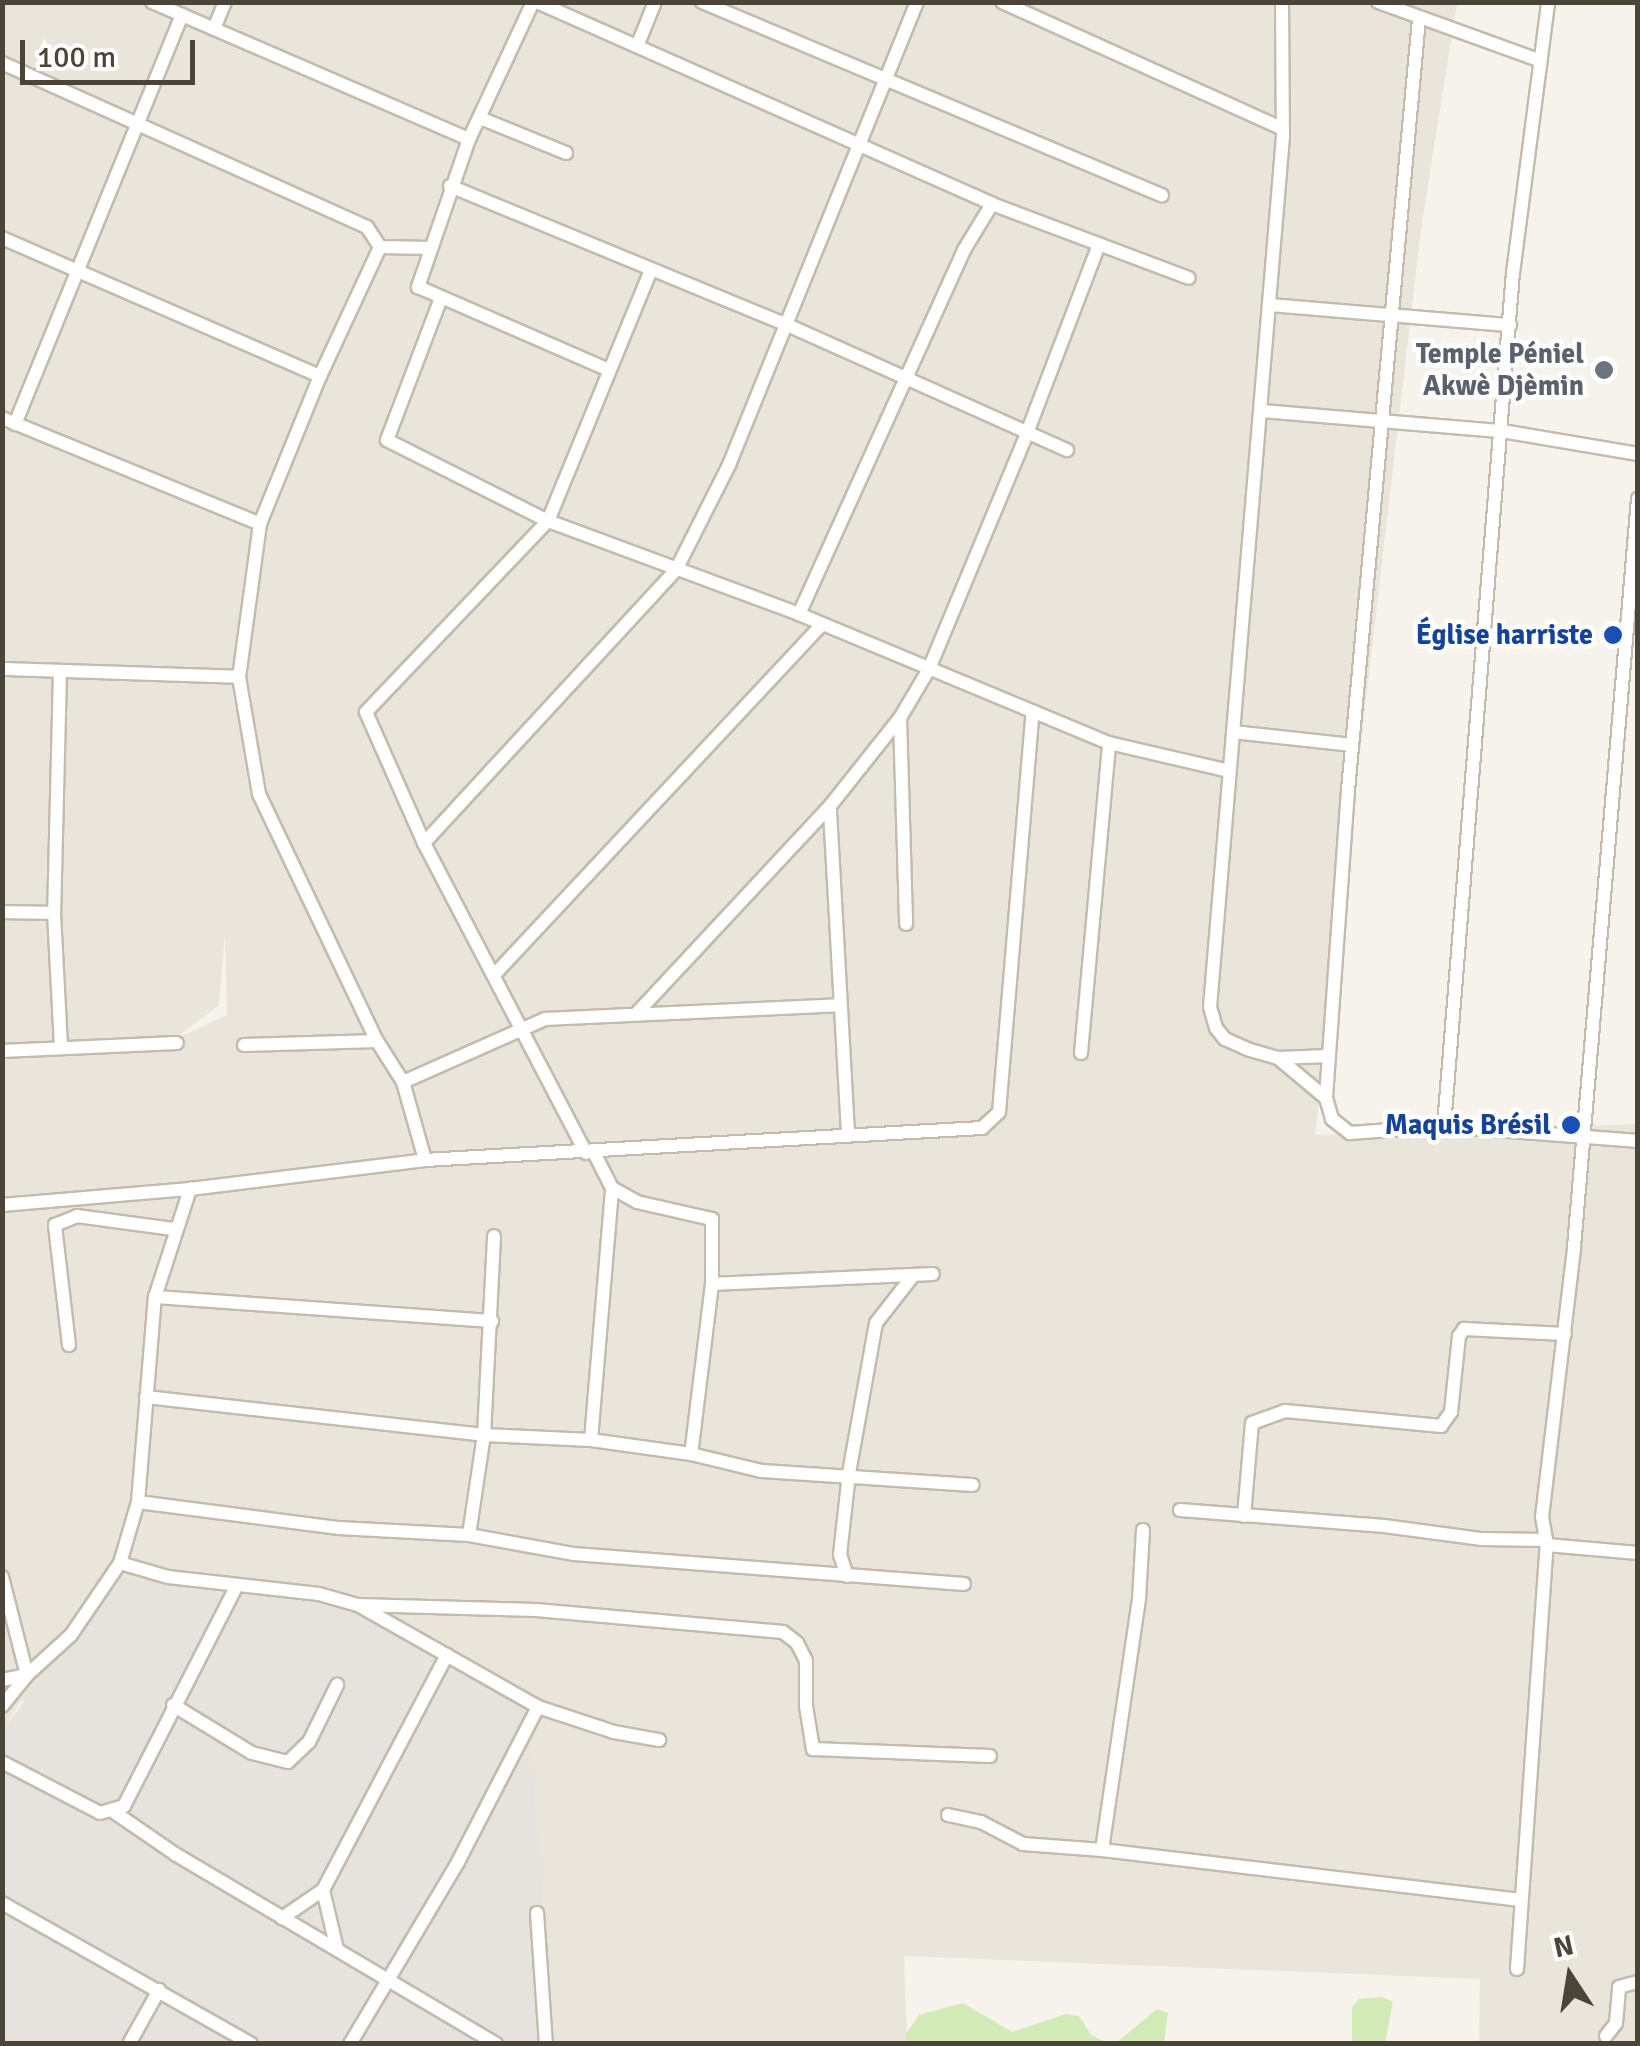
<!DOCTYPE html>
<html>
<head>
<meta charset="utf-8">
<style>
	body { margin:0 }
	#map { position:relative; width:1640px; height:2046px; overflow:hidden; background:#f6f3ec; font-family:Signika,sans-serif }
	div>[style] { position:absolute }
	.residential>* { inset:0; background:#eae5da }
	.industrial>* { inset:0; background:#e6e2dd }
	.green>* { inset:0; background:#d2eab5 }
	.roads { filter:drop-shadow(2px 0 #c2bbae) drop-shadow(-2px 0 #c2bbae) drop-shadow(0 2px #c2bbae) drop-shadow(0 -2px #c2bbae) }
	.minor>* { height:12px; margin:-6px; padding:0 6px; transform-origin:6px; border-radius:6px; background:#fff }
	.dots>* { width:28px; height:28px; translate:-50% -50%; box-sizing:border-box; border:5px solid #fff; border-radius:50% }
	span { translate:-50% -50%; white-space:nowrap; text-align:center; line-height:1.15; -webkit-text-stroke:9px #fff; paint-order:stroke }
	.worship-label { font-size:28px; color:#5b616d; font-weight:700 }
	.right { translate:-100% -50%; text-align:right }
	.transit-label { font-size:28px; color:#164399; font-weight:700 }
	.frame { position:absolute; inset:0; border:5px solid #4b4439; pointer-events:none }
	.north { position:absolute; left:1520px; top:1926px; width:100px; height:100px; -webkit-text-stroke:8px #fff; paint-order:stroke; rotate:348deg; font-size:28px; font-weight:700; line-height:40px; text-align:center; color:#4b4439 }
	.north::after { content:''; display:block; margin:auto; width:35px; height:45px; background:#4b4439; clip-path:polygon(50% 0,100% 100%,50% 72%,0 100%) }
	.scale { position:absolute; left:20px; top:40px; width:175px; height:45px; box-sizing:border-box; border:5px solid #4b4439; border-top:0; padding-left:12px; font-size:30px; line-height:35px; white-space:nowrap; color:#4b4439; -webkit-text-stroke:8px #fff; paint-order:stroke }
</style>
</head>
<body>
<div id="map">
	<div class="residential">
		<div style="clip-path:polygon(evenodd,3px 3px,1457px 3px,1421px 229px,1315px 1135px,1637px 1124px,1637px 2043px,1479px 2043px,1480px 1979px,904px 1956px,907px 2043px,550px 2043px,526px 1707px,21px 1701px,3px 1731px,3px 3px,225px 934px,227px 1015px,173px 1040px,219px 1005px,225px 934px)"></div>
	</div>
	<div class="industrial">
		<div style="clip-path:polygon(118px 1577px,355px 1605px,526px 1707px,543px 1902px,546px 2043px,3px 2043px,2px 1731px)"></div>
	</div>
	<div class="green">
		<div style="clip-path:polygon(1382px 1997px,1393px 2002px,1385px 2043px,1352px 2043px,1352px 2007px,1359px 1999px)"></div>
		<div style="clip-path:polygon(963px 2003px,1012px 2032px,1066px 2014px,1079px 2016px,1091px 2035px,1108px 2043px,906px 2043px,906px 2034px,919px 2015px)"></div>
		<div style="clip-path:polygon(1157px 2009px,1168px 2013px,1164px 2043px,1116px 2043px)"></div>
	</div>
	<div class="roads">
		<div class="minor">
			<div style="left:152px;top:2px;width:345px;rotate:23.4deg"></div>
			<div style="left:533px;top:2px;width:151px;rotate:115deg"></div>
			<div style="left:469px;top:139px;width:157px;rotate:109deg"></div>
			<div style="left:418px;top:287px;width:206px;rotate:23.5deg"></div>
			<div style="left:537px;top:2px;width:498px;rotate:23.9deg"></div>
			<div style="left:992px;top:204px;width:210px;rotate:20.6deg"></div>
			<div style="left:702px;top:2px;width:499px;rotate:22.8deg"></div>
			<div style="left:1002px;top:2px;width:308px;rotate:24.3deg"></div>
			<div style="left:1282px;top:2px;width:134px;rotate:89.6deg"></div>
			<div style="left:1283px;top:136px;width:874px;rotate:94.79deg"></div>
			<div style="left:1210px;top:1007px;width:22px;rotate:74deg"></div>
			<div style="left:1216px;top:1028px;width:14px;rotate:51deg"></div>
			<div style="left:1225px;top:1039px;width:27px;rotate:24deg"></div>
			<div style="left:1250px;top:1050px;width:29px;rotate:16deg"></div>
			<div style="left:1278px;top:1058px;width:51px;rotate:-2.2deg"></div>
			<div style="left:1378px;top:2px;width:173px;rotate:19.9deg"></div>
			<div style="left:1419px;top:19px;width:774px;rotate:95.26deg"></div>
			<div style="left:1348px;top:790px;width:309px;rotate:94.1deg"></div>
			<div style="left:1326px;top:1098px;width:22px;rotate:74deg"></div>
			<div style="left:1332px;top:1119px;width:23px;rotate:38deg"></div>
			<div style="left:1350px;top:1133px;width:94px;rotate:-4.3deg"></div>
			<div style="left:1444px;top:1126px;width:195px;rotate:4.4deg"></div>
			<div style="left:214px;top:29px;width:29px;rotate:-68deg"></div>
			<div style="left:638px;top:44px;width:45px;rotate:-68deg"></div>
			<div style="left:2px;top:63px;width:400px;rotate:24.2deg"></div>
			<div style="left:367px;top:227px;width:24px;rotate:57deg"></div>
			<div style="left:480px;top:118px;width:93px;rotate:22.1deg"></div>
			<div style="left:450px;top:186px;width:362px;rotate:22.4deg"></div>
			<div style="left:785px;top:324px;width:309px;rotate:24.1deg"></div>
			<div style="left:2px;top:238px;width:347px;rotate:23.5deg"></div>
			<div style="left:380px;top:247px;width:142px;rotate:114.9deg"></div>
			<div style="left:320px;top:376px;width:160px;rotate:112.1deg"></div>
			<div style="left:260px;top:524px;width:154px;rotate:97.8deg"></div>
			<div style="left:239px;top:677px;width:119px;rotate:80.3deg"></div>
			<div style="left:259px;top:794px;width:274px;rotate:64.5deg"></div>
			<div style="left:377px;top:1041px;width:49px;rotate:57.6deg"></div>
			<div style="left:403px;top:1082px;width:81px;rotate:74.2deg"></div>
			<div style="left:380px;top:247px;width:51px;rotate:1.1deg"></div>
			<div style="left:441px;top:298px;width:152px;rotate:110.8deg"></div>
			<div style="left:387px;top:440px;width:180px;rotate:26.7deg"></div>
			<div style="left:548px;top:521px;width:268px;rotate:20.3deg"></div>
			<div style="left:799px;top:614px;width:336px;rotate:22.6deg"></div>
			<div style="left:1109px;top:743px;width:123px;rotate:13.1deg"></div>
			<div style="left:1270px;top:305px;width:241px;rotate:4.8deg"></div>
			<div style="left:1262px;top:411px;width:241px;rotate:4.8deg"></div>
			<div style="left:1502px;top:431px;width:138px;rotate:9.6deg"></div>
			<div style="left:2px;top:418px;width:279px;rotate:22.3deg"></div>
			<div style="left:15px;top:424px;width:442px;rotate:-67.8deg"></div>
			<div style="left:799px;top:614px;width:400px;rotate:-65.6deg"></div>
			<div style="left:964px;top:250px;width:54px;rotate:-58.7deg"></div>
			<div style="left:2px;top:669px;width:237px;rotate:1.9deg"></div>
			<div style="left:60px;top:672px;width:241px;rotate:91.4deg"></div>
			<div style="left:54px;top:913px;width:135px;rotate:87deg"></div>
			<div style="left:900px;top:718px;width:206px;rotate:88.3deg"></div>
			<div style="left:1233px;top:732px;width:120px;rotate:6.2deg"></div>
			<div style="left:424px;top:843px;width:372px;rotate:-47.3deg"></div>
			<div style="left:676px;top:570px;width:118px;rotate:-63.2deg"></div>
			<div style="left:729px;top:465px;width:500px;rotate:-67.9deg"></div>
			<div style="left:2px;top:912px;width:52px;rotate:1.1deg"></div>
			<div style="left:494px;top:975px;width:480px;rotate:-46.9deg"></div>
			<div style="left:636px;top:1014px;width:284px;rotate:-47deg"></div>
			<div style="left:244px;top:1045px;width:133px;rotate:-1.7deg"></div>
			<div style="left:2px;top:1051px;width:175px;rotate:-2.6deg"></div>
			<div style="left:1081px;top:1053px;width:311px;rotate:-84.8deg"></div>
			<div style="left:1278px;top:1058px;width:62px;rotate:39.8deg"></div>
			<div style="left:403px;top:1082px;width:155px;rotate:-23.9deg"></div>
			<div style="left:545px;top:1019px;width:293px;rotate:-2.7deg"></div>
			<div style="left:1444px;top:1126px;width:856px;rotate:-85.38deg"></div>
			<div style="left:1513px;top:273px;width:273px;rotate:-82.6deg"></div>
			<div style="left:848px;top:1133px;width:327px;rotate:-93.2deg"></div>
			<div style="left:830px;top:806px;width:112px;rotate:-51.5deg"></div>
			<div style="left:900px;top:718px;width:57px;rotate:-59.4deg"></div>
			<div style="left:929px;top:669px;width:256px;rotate:-67.4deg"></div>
			<div style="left:1027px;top:433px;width:202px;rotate:-69.1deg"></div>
			<div style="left:586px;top:1153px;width:350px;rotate:-117.6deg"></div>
			<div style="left:424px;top:843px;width:143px;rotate:-113.9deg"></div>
			<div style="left:366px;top:712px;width:264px;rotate:-46.4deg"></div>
			<div style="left:548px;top:521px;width:271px;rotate:-67.7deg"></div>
			<div style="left:612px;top:1188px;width:29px;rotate:29deg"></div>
			<div style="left:637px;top:1202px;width:77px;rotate:12.8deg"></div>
			<div style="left:712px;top:1219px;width:65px;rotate:90deg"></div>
			<div style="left:712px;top:1284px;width:171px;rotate:97deg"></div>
			<div style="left:2px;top:1205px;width:189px;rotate:-4.9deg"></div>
			<div style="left:190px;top:1189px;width:237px;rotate:-7deg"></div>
			<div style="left:425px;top:1160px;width:558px;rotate:-3.29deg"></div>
			<div style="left:982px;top:1128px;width:23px;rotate:-43deg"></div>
			<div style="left:999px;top:1112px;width:402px;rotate:-85.2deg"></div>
			<div style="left:712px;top:1284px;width:221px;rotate:-2.6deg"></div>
			<div style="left:155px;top:1297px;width:338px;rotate:4.1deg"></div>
			<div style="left:69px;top:1345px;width:121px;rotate:-96.7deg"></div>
			<div style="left:55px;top:1225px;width:24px;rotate:-22deg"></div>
			<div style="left:77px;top:1216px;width:97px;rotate:7.7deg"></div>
			<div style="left:146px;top:1397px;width:340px;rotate:6.4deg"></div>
			<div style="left:484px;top:1435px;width:107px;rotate:2.7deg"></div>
			<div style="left:591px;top:1440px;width:101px;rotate:8deg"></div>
			<div style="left:691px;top:1454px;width:73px;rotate:13.5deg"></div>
			<div style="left:762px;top:1471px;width:211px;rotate:3.8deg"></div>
			<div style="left:591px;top:1440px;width:253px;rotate:-85.2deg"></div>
			<div style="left:612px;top:1188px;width:39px;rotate:-117deg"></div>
			<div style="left:138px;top:1502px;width:203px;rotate:7.4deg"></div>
			<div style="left:339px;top:1528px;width:130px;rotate:3.1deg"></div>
			<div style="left:469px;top:1535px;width:107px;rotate:10.3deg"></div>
			<div style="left:574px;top:1554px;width:391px;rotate:4.4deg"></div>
			<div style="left:1180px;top:1510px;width:205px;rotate:4.5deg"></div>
			<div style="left:1384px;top:1526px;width:99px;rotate:7.6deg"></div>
			<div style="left:1482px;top:1539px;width:64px;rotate:0.9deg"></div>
			<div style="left:1244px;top:1516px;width:93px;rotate:-85.1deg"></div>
			<div style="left:1252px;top:1423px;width:35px;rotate:-20deg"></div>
			<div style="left:1285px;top:1411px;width:157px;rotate:5.5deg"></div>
			<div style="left:1441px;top:1426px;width:17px;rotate:-54deg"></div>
			<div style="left:1451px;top:1412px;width:76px;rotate:-84deg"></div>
			<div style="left:1459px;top:1336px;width:9px;rotate:-54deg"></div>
			<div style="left:1464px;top:1329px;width:101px;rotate:2.8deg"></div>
			<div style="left:1143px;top:1530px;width:69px;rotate:93.3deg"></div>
			<div style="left:1139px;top:1599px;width:254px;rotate:98.4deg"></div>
			<div style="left:1102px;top:1850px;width:422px;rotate:6.8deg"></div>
			<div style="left:469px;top:1535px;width:101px;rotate:-81.5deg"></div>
			<div style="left:484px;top:1435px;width:199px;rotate:-87.1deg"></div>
			<div style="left:1547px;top:1545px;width:91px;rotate:5deg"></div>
			<div style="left:120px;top:1563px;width:50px;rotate:16.3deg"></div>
			<div style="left:168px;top:1577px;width:152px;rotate:6.4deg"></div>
			<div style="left:319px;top:1594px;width:41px;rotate:15.8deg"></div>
			<div style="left:358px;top:1605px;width:207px;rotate:29.5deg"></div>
			<div style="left:538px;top:1707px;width:80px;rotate:18.2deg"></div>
			<div style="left:614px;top:1732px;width:46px;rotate:10.1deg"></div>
			<div style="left:847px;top:1576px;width:22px;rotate:-108deg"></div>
			<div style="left:840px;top:1555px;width:82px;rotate:-83.7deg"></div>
			<div style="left:849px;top:1473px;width:152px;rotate:-79.8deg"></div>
			<div style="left:876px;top:1323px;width:58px;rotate:-52deg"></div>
			<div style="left:2px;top:1577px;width:101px;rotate:75.7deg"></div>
			<div style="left:27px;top:1675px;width:25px;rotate:169deg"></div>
			<div style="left:358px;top:1605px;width:178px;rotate:1.6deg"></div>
			<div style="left:536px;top:1610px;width:248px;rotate:5.1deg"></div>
			<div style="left:783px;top:1632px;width:18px;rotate:38deg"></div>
			<div style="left:797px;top:1643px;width:20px;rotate:63deg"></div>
			<div style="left:806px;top:1661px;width:45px;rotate:90deg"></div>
			<div style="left:806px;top:1706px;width:44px;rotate:80.8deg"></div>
			<div style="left:813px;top:1749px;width:177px;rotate:2.3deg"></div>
			<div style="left:173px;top:1705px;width:92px;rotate:31.3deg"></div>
			<div style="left:252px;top:1753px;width:37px;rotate:14deg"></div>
			<div style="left:288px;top:1762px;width:29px;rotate:-44deg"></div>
			<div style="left:309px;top:1742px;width:64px;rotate:-63.8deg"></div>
			<div style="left:2px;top:1706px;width:40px;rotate:-51deg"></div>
			<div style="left:27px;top:1675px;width:59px;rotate:-42.3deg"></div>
			<div style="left:71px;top:1635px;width:87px;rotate:-55.8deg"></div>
			<div style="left:120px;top:1563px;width:64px;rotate:-73.6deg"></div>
			<div style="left:138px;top:1502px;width:206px;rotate:-85.3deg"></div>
			<div style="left:155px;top:1297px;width:114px;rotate:-72deg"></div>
			<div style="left:2px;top:1762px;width:110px;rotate:27.5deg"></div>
			<div style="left:100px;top:1813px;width:25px;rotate:-16deg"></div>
			<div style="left:124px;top:1806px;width:248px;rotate:-62.9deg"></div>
			<div style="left:114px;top:1812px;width:74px;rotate:34.5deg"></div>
			<div style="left:175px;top:1854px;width:373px;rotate:30.6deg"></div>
			<div style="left:948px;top:1815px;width:34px;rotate:12deg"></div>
			<div style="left:981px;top:1822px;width:47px;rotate:27.6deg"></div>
			<div style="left:1023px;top:1844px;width:79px;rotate:4.3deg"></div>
			<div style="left:323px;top:1890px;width:61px;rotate:76.7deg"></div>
			<div style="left:2px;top:1903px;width:286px;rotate:29.5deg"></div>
			<div style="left:537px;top:1913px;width:131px;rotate:86.1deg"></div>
			<div style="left:282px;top:1918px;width:50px;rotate:-34.3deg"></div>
			<div style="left:323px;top:1890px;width:266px;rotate:-62.2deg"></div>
			<div style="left:1517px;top:1969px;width:425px;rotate:-86deg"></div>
			<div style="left:1547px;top:1545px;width:28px;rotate:-100deg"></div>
			<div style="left:1542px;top:1517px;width:272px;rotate:-83.2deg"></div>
			<div style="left:1574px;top:1247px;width:751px;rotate:-85.11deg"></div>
			<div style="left:1606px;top:2036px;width:16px;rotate:-52deg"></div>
			<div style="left:1616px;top:2023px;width:36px;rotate:-85deg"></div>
			<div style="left:1619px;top:1987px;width:20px;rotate:-15deg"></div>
			<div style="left:129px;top:2044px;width:62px;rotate:-60.9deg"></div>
			<div style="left:350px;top:2044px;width:212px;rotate:-59.3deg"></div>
			<div style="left:458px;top:1862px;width:174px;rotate:-62.7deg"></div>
		</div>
	</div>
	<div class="dots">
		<div style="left:1604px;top:370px;background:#6b7280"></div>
		<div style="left:1613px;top:635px;background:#1a4fb4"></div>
		<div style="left:1571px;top:1125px;background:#1a4fb4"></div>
	</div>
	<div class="worship-label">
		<span class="right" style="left:1584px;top:370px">Temple Péniel<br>Akwè Djèmin</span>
	</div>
	<div class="transit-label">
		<span class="right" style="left:1593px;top:635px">Église harriste</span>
		<span class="right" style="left:1551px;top:1125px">Maquis Brésil</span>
	</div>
	<div class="frame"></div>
	<div class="north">N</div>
	<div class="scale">100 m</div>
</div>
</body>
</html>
